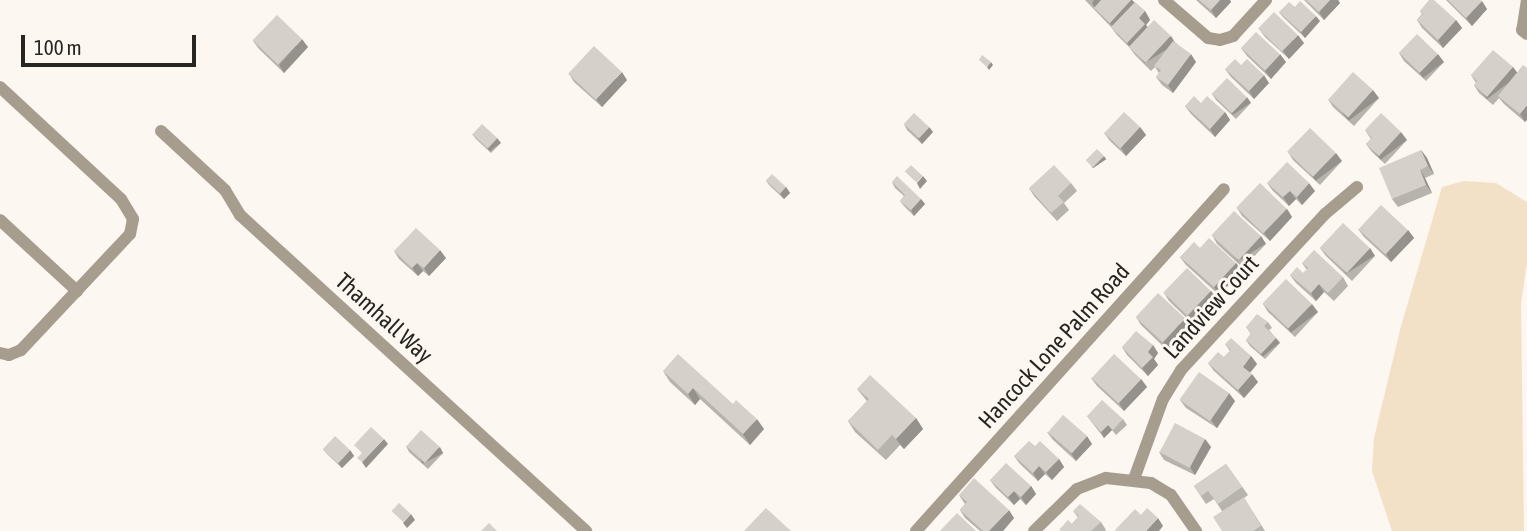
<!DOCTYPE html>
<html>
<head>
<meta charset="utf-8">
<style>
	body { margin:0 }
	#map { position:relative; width:1527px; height:531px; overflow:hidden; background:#fcf7f0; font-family:"Asap Condensed",sans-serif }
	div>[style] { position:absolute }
	.green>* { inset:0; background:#f2e1c7 }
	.street>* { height:12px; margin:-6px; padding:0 6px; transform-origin:6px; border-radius:6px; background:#a79d8f }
	.wall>* { inset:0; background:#b7b3ad }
	.shaded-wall>* { inset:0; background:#95928d; transform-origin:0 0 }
	.building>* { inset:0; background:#d5d0c9; transform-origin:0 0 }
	span { translate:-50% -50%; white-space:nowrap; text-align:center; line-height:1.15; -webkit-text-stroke:6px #fcf7f0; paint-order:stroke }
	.street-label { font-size:23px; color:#262522 }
	.scale { position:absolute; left:21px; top:35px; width:175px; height:32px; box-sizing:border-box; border:4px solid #262522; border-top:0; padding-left:9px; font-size:21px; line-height:24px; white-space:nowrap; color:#262522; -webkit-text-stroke:5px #fcf7f0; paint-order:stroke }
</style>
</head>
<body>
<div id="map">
	<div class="green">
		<div style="clip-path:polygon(1464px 181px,1496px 183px,1527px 202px,1527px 263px,1521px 304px,1524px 531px,1392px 531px,1372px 471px,1374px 438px,1401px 326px,1442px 187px)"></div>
	</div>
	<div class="street">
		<div style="left:1164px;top:0;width:58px;rotate:40.8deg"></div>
		<div style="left:1208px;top:38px;width:12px;rotate:9deg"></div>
		<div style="left:1220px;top:40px;width:14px;rotate:-17deg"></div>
		<div style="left:1233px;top:36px;width:49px;rotate:-47.5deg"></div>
		<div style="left:1527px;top:0;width:30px;rotate:99deg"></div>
		<div style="left:1522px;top:30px;width:6px;rotate:39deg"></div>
		<div style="left:0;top:87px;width:165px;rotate:42.8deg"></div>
		<div style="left:121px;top:199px;width:23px;rotate:59deg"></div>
		<div style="left:133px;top:219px;width:15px;rotate:101deg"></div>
		<div style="left:130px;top:234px;width:159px;rotate:133.2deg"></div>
		<div style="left:21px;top:350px;width:13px;rotate:157deg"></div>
		<div style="left:9px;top:355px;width:9px;rotate:-167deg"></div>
		<div style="left:161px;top:131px;width:87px;rotate:42.7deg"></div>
		<div style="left:225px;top:190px;width:29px;rotate:59deg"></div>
		<div style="left:240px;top:215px;width:469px;rotate:42.4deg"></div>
		<div style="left:0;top:220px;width:105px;rotate:42.7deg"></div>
		<div style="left:1134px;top:479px;width:85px;rotate:-70.1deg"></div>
		<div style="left:1163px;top:399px;width:34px;rotate:-58deg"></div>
		<div style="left:1181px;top:370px;width:212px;rotate:-47.3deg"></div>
		<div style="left:1325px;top:214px;width:42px;rotate:-40.2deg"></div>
		<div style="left:916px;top:531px;width:460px;rotate:-48deg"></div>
		<div style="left:1034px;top:531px;width:60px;rotate:-44.3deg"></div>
		<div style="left:1077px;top:489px;width:31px;rotate:-21deg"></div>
		<div style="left:1106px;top:478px;width:45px;rotate:6.3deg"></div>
		<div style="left:1151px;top:483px;width:23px;rotate:31deg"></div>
		<div style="left:1171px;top:495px;width:44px;rotate:55.2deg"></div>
	</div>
	<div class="wall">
		<div style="clip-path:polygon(1085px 0,1132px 0,1145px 11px,1150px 20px,1146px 25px,1148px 27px,1176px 43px,1196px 62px,1173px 93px,1162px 85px,1156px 77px,1159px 73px,1155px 67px,1151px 71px,1135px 55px,1129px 47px,1117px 35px,1111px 27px)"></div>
		<div style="clip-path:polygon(1196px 0,1230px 0,1231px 2px,1216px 18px)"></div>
		<div style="clip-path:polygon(1304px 0,1338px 0,1340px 3px,1324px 20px)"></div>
		<div style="clip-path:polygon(1446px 0,1480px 0,1487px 9px,1472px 26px)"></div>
		<div style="clip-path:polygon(1295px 7px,1320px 21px,1305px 38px,1283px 17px,1279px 12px)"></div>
		<div style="clip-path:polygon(1420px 11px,1456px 20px,1462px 28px,1443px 48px,1422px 28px,1417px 20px,1422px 14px)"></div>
		<div style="clip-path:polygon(1259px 29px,1304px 43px,1289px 59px,1265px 37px)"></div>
		<div style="clip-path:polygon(253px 41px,308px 47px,284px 73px,259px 49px)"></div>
		<div style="clip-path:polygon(1241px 48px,1286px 62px,1271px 79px,1247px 56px)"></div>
		<div style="clip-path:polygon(1399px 53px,1444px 62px,1426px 81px,1404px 61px)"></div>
		<div style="clip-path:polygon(1241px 65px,1269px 83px,1254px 99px,1231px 77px,1225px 69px)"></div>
		<div style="clip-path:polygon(1513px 67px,1517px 73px,1525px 122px,1504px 104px,1499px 98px,1493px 105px,1479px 93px,1474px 85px,1476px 83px,1471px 75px)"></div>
		<div style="clip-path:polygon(569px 74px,627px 80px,602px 107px,574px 82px)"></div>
		<div style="clip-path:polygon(1212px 94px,1251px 103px,1236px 119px,1216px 100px)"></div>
		<div style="clip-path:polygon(1379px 98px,1354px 126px,1333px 107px,1328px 99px)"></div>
		<div style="clip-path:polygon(1185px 106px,1225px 112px,1230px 120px,1215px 137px,1191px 114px)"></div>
		<div style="clip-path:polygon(904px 124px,929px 127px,933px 132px,922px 144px,907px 130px)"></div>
		<div style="clip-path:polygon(1140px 127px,1146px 135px,1126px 156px,1110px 141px,1104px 133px)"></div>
		<div style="clip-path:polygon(1365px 130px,1407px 140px,1385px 164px,1372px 152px,1366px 144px,1371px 139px)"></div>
		<div style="clip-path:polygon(472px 134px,497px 138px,501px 143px,491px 153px,476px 139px)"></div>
		<div style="clip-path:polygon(1421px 150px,1427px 158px,1434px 174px,1425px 178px,1432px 193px,1398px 207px,1392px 199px)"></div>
		<div style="clip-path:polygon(1288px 152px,1342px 161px,1320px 185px,1293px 160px)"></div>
		<div style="clip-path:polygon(766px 181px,786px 187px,790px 193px,784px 199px,770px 186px)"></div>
		<div style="clip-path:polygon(892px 182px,921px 199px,925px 204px,914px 216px,904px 206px,900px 201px,904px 196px,895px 188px)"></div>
		<div style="clip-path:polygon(1071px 183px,1077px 191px,1064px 203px,1069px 210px,1057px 221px,1034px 196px,1029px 188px)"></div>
		<div style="clip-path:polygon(1267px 183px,1315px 191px,1302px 205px,1296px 199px,1289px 206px,1273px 191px)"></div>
		<div style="clip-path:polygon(1237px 208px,1287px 209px,1292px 217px,1270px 241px,1242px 216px)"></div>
		<div style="clip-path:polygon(1358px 229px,1408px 230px,1414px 238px,1391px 262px,1364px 237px)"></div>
		<div style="clip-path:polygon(1212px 235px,1261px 236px,1266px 244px,1243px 268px,1217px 244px)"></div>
		<div style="clip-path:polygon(1200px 248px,1236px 263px,1242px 271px,1219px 295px,1186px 265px,1180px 257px)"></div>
		<div style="clip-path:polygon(1320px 248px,1370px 248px,1375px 256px,1352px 281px,1326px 256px)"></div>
		<div style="clip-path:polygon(394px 251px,446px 258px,429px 276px,423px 271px,418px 276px,399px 259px)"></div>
		<div style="clip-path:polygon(1302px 263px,1343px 277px,1348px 286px,1334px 301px,1324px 292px,1316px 301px,1296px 283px,1290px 275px,1303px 273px,1307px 270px)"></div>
		<div style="clip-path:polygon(1211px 291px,1217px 299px,1193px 324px,1169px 301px,1164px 293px)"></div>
		<div style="clip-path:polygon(1263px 304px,1318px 312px,1295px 337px,1268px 312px)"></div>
		<div style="clip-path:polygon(1136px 317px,1191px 326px,1168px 351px,1141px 325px)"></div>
		<div style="clip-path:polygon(1268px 322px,1272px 328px,1269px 330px,1280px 343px,1265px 359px,1250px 346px,1246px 340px,1251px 334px,1246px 327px)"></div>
		<div style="clip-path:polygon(1225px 344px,1251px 356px,1257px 364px,1250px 373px,1258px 382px,1244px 398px,1214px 371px,1208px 363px,1224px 357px,1230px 351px)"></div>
		<div style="clip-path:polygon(1153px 345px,1158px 353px,1154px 359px,1158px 365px,1148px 376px,1127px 355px,1122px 347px)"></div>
		<div style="clip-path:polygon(663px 371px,733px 404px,764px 429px,750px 445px,700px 399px,695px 405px,670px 382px)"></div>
		<div style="clip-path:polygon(1091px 378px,1141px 379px,1147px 387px,1124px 411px,1097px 386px)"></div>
		<div style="clip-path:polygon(857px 389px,916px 418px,923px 429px,904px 449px,900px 445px,886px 460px,855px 432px,848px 421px,867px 401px)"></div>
		<div style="clip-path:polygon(1180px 400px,1235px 401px,1217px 428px,1186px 408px)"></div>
		<div style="clip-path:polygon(1087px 416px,1123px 419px,1127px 425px,1116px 435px,1112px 430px,1104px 438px)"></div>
		<div style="clip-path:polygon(1047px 432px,1092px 444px,1076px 461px,1053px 440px)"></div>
		<div style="clip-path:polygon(1205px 439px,1211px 447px,1195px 475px,1164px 460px,1159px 452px)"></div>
		<div style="clip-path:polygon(406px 446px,443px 453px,428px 469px,409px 452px)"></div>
		<div style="clip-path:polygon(1035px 446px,1059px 459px,1064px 467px,1052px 480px,1045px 474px,1038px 481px,1020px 464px,1014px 456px)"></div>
		<div style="clip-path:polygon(323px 449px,350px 450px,354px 456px,342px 468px,327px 454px)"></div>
		<div style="clip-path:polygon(1226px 464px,1248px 495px,1244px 498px,1265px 531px,1222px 531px,1222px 511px,1214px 499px,1206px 504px,1194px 486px)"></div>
		<div style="clip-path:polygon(990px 480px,1031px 486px,1036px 494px,1026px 505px,1020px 499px,1014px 505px,996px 488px)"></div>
		<div style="clip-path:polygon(959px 495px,1014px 518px,1003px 531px,980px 531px,965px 518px,960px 510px,965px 504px)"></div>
		<div style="clip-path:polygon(1073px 511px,1101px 522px,1106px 530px,1105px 531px,1060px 531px,1072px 524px,1078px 517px)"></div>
	</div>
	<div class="shaded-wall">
		<div style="clip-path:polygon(1094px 0,1108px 0,1097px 11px,1092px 3px)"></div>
		<div style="clip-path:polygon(1131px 0,1132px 0,1137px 7px,1115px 31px,1110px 23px)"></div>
		<div style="clip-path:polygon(1220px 0,1230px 0,1231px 2px,1216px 18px,1211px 10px)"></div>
		<div style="clip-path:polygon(1330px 0,1338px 0,1340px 3px,1324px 20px,1319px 12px)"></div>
		<div style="clip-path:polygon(1482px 1px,1487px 9px,1472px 26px,1466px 18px)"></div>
		<div style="clip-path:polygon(1145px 11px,1150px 20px,1146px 25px,1151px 32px,1133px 51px,1127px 43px,1139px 18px)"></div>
		<div style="clip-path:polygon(1316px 16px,1320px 21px,1305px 38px,1301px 32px)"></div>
		<div style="clip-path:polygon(1456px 20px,1462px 28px,1443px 48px,1438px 40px)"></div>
		<div style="clip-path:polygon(1298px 35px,1304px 43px,1289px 59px,1283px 51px)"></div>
		<div style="left:1171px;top:36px;width:9px;height:37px;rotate:58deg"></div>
		<div style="clip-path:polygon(302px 39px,308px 47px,284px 73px,279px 65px)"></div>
		<div style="clip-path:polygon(1191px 54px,1196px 62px,1173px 93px,1168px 85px)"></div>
		<div style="clip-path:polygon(1280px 54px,1286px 62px,1271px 79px,1265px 71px)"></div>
		<div style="left:1438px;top:54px;width:10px;height:26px;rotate:53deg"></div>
		<div style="clip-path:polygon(991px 62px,993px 65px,989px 70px,987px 67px)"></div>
		<div style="left:1513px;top:67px;width:10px;height:40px;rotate:53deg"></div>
		<div style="clip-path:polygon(622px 72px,627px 80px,602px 107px,596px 99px)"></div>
		<div style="clip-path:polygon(1264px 75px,1269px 83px,1254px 99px,1249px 91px)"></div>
		<div style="left:1373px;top:90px;width:10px;height:38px;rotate:53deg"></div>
		<div style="left:1247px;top:97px;width:7px;height:22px;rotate:56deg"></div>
		<div style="clip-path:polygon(1527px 105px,1527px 120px,1525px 122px,1520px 114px)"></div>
		<div style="clip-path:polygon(1225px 112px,1230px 120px,1215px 137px,1210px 129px)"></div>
		<div style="clip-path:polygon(929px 127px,933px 132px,922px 144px,918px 138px)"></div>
		<div style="clip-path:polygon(1140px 127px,1146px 135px,1126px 156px,1121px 148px)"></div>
		<div style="left:1401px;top:132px;width:10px;height:33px;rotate:53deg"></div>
		<div style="left:497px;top:138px;width:6px;height:14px;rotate:51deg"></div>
		<div style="clip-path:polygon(1421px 150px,1427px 158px,1434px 174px,1428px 166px)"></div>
		<div style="left:1336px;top:153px;width:10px;height:33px;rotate:53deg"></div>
		<div style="left:1104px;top:156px;width:4px;height:16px;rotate:56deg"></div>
		<div style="clip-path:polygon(1420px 170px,1425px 178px,1432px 193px,1426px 185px)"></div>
		<div style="clip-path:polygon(923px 176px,927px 181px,920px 189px,917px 183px)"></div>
		<div style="clip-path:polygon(1309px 183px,1315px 191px,1302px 205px,1297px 197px)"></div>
		<div style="clip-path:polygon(786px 187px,790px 193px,784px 199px,780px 194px)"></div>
		<div style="clip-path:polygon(1290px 191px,1296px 199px,1289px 206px,1283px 197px)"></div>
		<div style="clip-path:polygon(921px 199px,925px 204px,914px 216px,911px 210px)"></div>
		<div style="clip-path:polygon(1287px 209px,1292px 217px,1270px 241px,1264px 233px)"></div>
		<div style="clip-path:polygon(1408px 230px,1414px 238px,1391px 262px,1386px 254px)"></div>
		<div style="left:1261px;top:236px;width:9px;height:33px;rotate:58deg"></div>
		<div style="left:1370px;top:248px;width:9px;height:34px;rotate:58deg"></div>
		<div style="clip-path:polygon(440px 250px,446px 258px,429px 276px,424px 268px)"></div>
		<div style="clip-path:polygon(417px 263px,423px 271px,418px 276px,412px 268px)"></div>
		<div style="clip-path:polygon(1236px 263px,1242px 271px,1219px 295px,1214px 287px)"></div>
		<div style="clip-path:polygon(1319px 284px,1324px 292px,1316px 301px,1311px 293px)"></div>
		<div style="clip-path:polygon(1211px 291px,1217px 299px,1193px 324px,1188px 316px)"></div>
		<div style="left:1312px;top:304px;width:10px;height:34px;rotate:53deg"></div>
		<div style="clip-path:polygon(1185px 318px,1191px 326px,1168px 351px,1163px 343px)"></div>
		<div style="left:1276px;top:338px;width:6px;height:22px;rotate:51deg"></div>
		<div style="clip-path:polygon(1153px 345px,1158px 353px,1154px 359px,1158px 365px,1148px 376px,1142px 368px,1148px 352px)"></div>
		<div style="clip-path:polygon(1251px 356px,1257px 364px,1248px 375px,1243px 367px)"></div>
		<div style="clip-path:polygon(1252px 374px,1258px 382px,1244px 398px,1238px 390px)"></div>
		<div style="clip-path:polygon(1141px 379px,1147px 387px,1124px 411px,1119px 403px)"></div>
		<div style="clip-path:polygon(693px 388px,700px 399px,695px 405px,688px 394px)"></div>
		<div style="clip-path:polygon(1229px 393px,1235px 401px,1217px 428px,1211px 420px)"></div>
		<div style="clip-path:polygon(916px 418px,923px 429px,904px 449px,896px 439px)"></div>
		<div style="clip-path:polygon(757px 419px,764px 429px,750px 445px,743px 434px)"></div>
		<div style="clip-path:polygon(1108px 425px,1112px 430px,1104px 438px,1101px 432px)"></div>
		<div style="clip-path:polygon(1087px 436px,1092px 444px,1076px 461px,1071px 453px)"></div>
		<div style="clip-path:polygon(384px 439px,388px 444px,366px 468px,362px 462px)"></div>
		<div style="clip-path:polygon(1205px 439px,1211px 447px,1195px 475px,1190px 467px)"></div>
		<div style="left:440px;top:447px;width:7px;height:23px;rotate:63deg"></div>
		<div style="clip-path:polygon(350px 450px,354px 456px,342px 468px,338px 463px)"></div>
		<div style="clip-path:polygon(1059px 459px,1064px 467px,1052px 480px,1046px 472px)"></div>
		<div style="clip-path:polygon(1039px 466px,1045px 474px,1038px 481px,1033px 473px)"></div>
		<div style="clip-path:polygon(1031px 486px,1036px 494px,1026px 505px,1021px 497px)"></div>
		<div style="clip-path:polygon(1014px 491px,1020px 499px,1014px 505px,1008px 497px)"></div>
		<div style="clip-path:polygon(1009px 510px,1014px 518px,1003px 531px,989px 531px)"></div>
		<div style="clip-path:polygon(411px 514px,415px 520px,407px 528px,403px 523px)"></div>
		<div style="clip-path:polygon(1158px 518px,1163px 526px,1159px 531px,1146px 531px)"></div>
	</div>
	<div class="building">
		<div style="clip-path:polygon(1101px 0,1131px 0,1110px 23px,1094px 8px)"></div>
		<div style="clip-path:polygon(1199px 0,1220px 0,1211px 10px)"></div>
		<div style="clip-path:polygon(1306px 0,1330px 0,1319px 12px)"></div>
		<div style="clip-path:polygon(1429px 0,1434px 0,1456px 20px,1438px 40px,1417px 20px,1423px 14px,1420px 11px)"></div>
		<div style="clip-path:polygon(1448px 0,1480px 0,1482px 1px,1466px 18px)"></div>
		<div style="clip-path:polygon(1300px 1px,1316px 16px,1301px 32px,1279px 12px,1289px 2px,1295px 7px)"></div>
		<div style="clip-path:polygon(1135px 2px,1145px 11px,1139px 18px,1145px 24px,1127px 43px,1111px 27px)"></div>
		<div style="left:1274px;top:12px;width:33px;height:23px;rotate:44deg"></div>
		<div style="left:277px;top:15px;width:35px;height:35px;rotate:44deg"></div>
		<div style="left:1154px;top:20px;width:23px;height:37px;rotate:43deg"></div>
		<div style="left:1256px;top:32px;width:33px;height:22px;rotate:43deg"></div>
		<div style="left:1417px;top:34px;width:29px;height:26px;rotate:44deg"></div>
		<div style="clip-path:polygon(1173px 41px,1191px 54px,1168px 85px,1156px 77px,1161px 70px,1154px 66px)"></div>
		<div style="left:594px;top:46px;width:38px;height:38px;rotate:43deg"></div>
		<div style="clip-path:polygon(1493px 50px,1513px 67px,1487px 97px,1474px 85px,1477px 81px,1471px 75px)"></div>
		<div style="clip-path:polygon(982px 55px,991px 62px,987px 67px,979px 60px)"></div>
		<div style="clip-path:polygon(1235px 59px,1241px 65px,1247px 59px,1264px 75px,1249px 91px,1225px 69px)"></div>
		<div style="clip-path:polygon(1523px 65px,1527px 68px,1527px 105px,1520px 114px,1498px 96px)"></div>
		<div style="left:1353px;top:72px;width:27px;height:37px;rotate:42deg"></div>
		<div style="left:1227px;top:78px;width:28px;height:22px;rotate:44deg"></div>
		<div style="clip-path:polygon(1194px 96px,1201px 103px,1207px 96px,1225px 112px,1210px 129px,1185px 106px)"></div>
		<div style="left:1124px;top:112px;width:22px;height:29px;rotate:43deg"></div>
		<div style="left:914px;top:113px;width:21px;height:15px;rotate:43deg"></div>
		<div style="clip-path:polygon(1381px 113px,1401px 132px,1379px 156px,1366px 144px,1372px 138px,1365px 130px)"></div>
		<div style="left:482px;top:124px;width:21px;height:14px;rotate:43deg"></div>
		<div style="left:1310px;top:128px;width:36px;height:33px;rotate:44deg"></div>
		<div style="left:1097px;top:149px;width:10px;height:16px;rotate:45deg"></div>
		<div style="clip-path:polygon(1421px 150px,1428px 166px,1420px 170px,1426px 185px,1392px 199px,1379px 168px)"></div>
		<div style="clip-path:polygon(1287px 162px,1309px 183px,1297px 197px,1290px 191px,1283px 197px,1267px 183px)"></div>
		<div style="left:911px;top:165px;width:16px;height:9px;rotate:43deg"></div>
		<div style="clip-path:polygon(1054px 165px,1071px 183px,1058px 196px,1064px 202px,1051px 213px,1029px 188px)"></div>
		<div style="left:772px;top:174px;width:19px;height:9px;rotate:43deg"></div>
		<div style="clip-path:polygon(897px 176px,921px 199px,911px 210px,900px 201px,905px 195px,892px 182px)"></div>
		<div style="left:1260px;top:183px;width:37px;height:34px;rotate:44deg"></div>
		<div style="left:1381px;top:205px;width:37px;height:33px;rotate:43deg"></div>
		<div style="left:1234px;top:211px;width:37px;height:33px;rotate:43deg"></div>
		<div style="left:1343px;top:223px;width:37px;height:34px;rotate:43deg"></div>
		<div style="clip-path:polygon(416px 228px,440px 250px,424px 268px,417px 263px,412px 268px,394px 251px)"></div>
		<div style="clip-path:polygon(1209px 238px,1236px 263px,1214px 287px,1180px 257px,1194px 242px,1200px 248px)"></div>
		<div style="clip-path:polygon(1314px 250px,1343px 277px,1328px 293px,1319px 284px,1311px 293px,1290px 275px,1297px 267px,1303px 273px,1308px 268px,1302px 263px)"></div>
		<div style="left:1187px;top:268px;width:33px;height:34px;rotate:44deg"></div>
		<div style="left:1286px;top:279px;width:36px;height:34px;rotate:44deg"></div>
		<div style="left:1158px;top:293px;width:37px;height:33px;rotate:43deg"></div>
		<div style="clip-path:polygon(1257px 314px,1268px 322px,1264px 326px,1276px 338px,1261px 354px,1246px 340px,1251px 333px,1246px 327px)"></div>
		<div style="clip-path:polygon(1136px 331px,1153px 345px,1148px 352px,1153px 357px,1142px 368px,1122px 347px)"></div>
		<div style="clip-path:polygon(1231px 338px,1251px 356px,1243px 367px,1252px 374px,1238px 390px,1208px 363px,1218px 352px,1224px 357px,1231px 350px,1225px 344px)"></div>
		<div style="clip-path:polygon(678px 354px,733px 404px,736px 400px,757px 419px,743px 434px,693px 388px,688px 394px,663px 371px)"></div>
		<div style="left:1114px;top:354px;width:37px;height:33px;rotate:43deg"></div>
		<div style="left:1199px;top:372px;width:37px;height:34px;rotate:35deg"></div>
		<div style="clip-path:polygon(870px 375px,916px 418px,896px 439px,892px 435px,878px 450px,848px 421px,869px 399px,857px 389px)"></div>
		<div style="clip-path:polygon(1102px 400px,1123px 419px,1113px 430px,1108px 425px,1101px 432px,1087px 416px)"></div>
		<div style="left:1063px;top:415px;width:32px;height:23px;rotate:41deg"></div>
		<div style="left:1175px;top:423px;width:34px;height:33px;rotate:28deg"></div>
		<div style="clip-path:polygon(371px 427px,384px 439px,362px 462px,357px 458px,362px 453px,354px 445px)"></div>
		<div style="left:421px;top:430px;width:25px;height:22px;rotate:42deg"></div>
		<div style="left:335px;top:436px;width:21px;height:18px;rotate:43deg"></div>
		<div style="clip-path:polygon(1029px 441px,1035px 446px,1040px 441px,1059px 459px,1046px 472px,1039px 466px,1033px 473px,1014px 456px)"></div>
		<div style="clip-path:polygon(1006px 463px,1031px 486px,1021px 497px,1014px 491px,1008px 497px,990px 480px)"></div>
		<div style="clip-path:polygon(1226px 464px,1242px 487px,1218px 504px,1208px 491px,1201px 496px,1194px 486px)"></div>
		<div style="clip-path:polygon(974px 478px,1009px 510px,989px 531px,983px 531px,960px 510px,967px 502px,959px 495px)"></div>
		<div style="clip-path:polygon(1244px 497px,1261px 526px,1253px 531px,1222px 531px,1213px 517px)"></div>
		<div style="left:399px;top:503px;width:16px;height:11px;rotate:43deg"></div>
		<div style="clip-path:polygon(1080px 504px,1101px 522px,1091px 531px,1061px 531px,1059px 530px,1068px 520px,1072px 524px,1079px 516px,1073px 511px)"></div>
		<div style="clip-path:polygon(766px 508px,791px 531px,744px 531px)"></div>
		<div style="clip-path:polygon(1147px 508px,1158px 518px,1146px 531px,1116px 531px,1115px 530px,1135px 509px,1141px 515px)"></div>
		<div style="clip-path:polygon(957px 513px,976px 531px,940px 531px)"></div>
		<div style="clip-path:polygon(489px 523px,497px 531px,481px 531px)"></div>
	</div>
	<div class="street-label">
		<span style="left:1211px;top:307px;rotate:-48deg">Landview Court</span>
		<span style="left:384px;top:318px;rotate:42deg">Thamhall Way</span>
		<span style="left:1054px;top:346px;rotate:-48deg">Hancock Lone Palm Road</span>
	</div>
	<div class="scale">100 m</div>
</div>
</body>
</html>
